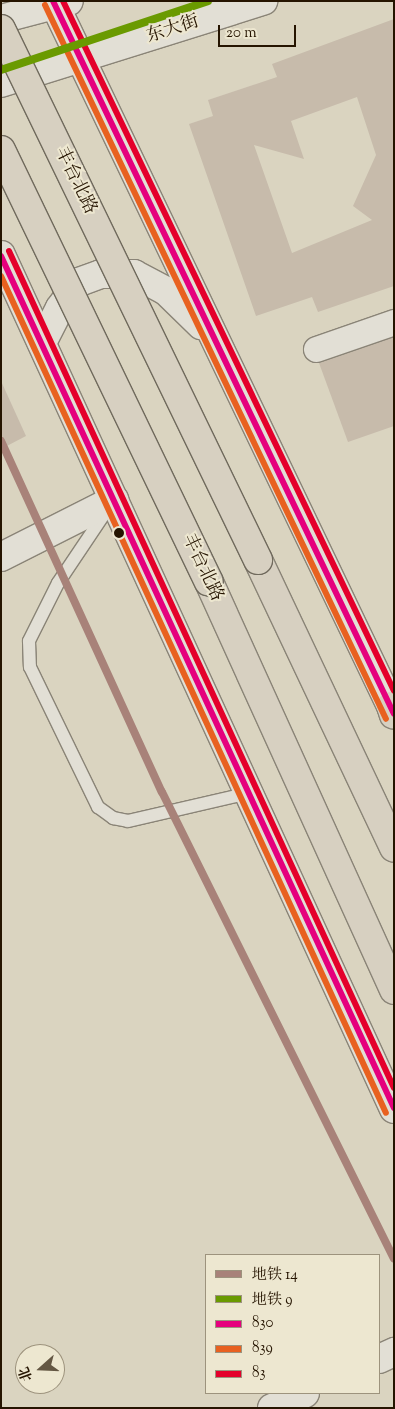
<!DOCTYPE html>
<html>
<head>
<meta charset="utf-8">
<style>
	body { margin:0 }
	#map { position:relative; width:395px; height:1409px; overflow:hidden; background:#dad4c0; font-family:"Sorts Mill Goudy","Noto Serif SC",serif }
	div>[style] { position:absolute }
	.building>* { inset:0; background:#c7bbab }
	.roads { filter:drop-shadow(1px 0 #8a8477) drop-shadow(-1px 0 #8a8477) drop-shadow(0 1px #8a8477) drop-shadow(0 -1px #8a8477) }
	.service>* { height:12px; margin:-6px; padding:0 6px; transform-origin:6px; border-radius:6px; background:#e2dfd5 }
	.minor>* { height:25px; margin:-12.5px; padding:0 12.5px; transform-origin:12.5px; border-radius:12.5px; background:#e2dfd5 }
	.tertiary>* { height:28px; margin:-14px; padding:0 14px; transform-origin:14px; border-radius:14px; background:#e2dfd5 }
	.secondary>* { height:28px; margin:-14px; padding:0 14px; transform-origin:14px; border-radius:14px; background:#e2dfd5 }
	.trunk>* { height:28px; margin:-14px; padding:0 14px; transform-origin:14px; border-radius:14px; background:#d7d0c1 }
	.bridges { filter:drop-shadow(1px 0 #706a5d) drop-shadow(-1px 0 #706a5d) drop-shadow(0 1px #706a5d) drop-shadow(0 -1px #706a5d) }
	.trunk-bridge>* { height:28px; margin:-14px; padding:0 14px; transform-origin:14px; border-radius:14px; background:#d7d0c1 }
	.bus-1>* { height:6px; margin:-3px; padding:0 3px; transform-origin:3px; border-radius:3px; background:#e5007d }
	.bus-2>* { height:6px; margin:-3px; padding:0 3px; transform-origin:3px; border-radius:3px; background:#e86120 }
	.bus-3>* { height:6px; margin:-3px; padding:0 3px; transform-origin:3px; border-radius:3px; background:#e4002b }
	.metro-1>* { height:8px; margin:-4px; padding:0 4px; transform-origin:4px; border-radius:4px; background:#a88279 }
	.metro-2>* { height:8px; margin:-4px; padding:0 4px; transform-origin:4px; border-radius:4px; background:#6a9a00 }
	.dots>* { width:14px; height:14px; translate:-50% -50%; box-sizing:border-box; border:2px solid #ede7d0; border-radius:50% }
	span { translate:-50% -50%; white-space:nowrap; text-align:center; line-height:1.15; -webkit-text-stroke:4px #ede7d0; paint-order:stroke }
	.street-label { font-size:18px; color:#251400 }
	.frame { position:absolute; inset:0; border:2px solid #251400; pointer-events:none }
	.legend { position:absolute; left:205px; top:1254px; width:175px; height:140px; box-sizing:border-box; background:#ede7d0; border:1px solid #9d937d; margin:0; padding:6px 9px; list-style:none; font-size:15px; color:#251400 }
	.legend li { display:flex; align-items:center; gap:10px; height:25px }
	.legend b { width:25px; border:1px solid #9d937d }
	.north { position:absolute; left:15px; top:1344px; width:50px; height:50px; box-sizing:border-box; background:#ede7d0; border:1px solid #9d937d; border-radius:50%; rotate:250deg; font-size:14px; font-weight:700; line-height:20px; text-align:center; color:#251400 }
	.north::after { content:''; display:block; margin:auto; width:18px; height:22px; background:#645743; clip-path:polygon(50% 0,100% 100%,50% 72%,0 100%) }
	.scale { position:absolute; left:218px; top:25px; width:78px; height:22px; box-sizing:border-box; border:2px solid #251400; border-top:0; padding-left:6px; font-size:15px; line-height:18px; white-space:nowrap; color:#251400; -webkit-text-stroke:4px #ede7d0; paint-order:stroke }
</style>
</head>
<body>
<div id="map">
	<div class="building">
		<div style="clip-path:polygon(evenodd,394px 19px,394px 286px,318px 312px,312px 297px,256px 316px,189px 124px,213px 116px,208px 100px,277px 77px,272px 64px,394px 19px,357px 97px,376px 155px,353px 206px,372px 220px,292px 253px,254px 145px,304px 159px,291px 121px,357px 97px)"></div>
		<div style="clip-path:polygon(394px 337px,394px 426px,348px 442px,319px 363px)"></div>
		<div style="clip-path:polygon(1px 381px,26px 436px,1px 449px)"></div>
	</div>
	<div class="roads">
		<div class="service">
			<div style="left:107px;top:510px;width:88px;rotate:123.9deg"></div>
			<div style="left:58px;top:583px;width:65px;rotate:116.6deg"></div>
			<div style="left:29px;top:641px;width:26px;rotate:88deg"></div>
			<div style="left:30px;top:667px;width:156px;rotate:64.1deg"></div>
			<div style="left:98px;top:807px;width:19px;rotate:36deg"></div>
			<div style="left:113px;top:818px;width:15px;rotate:11deg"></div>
			<div style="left:128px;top:821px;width:124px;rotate:-13deg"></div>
		</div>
		<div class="minor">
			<div style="left:316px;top:349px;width:83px;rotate:-19.1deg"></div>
		</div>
		<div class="tertiary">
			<div style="left:53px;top:1px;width:789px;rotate:64.38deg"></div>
			<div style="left:1px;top:255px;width:940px;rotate:65.29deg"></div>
			<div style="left:42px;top:343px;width:39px;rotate:-63deg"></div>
			<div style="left:60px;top:308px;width:32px;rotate:-54deg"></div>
			<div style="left:79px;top:282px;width:23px;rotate:-20deg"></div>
			<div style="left:101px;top:274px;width:33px"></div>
			<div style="left:134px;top:274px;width:36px;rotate:28deg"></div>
			<div style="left:166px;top:291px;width:49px;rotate:44.2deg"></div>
			<div style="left:1px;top:557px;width:127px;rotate:-26.8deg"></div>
			<div style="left:379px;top:1359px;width:17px;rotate:-25deg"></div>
			<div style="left:272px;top:1408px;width:36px;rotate:-24deg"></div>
		</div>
		<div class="secondary">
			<div style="left:1px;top:19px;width:70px;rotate:-14.8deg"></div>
			<div style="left:1px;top:83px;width:275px;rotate:-17.4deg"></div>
		</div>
		<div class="trunk">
			<div style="left:258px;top:560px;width:318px;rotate:64.7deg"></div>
			<div style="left:209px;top:582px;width:448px;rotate:65.6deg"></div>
			<div style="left:391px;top:706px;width:9px;rotate:72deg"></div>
		</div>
	</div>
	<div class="bridges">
		<div class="trunk-bridge">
			<div style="left:1px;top:29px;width:590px;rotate:64.17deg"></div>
			<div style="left:1px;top:150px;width:479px;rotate:64.3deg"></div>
		</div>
	</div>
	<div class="bus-1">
		<div style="left:53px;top:1px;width:790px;rotate:64.44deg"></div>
		<div style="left:1px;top:256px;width:938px;rotate:65.24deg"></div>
	</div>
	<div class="bus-2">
		<div style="left:45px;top:5px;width:791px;rotate:64.47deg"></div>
		<div style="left:1px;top:276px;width:921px;rotate:65.3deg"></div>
	</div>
	<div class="bus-3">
		<div style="left:63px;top:1px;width:765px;rotate:64.37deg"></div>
		<div style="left:9px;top:251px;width:921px;rotate:65.3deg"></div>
	</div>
	<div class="metro-1">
		<div style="left:1px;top:441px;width:386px;rotate:65.4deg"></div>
		<div style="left:162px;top:792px;width:521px;rotate:63.58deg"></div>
	</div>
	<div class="metro-2">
		<div style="left:1px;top:70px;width:218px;rotate:-18.4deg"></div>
	</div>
	<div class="dots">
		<div style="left:119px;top:533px;background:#251400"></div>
	</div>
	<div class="street-label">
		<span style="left:173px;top:30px;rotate:-18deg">东大街</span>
		<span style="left:75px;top:181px;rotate:64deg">丰台北路</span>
		<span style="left:202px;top:568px;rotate:65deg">丰台北路</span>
	</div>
	<div class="frame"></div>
	<ul class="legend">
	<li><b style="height:6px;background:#a88279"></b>地铁 14</li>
	<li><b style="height:6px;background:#6a9a00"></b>地铁 9</li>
	<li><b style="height:6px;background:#e5007d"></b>830</li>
	<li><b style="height:6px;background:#e86120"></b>839</li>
	<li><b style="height:6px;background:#e4002b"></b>83</li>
	</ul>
	<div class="north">北</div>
	<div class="scale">20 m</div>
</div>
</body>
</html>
